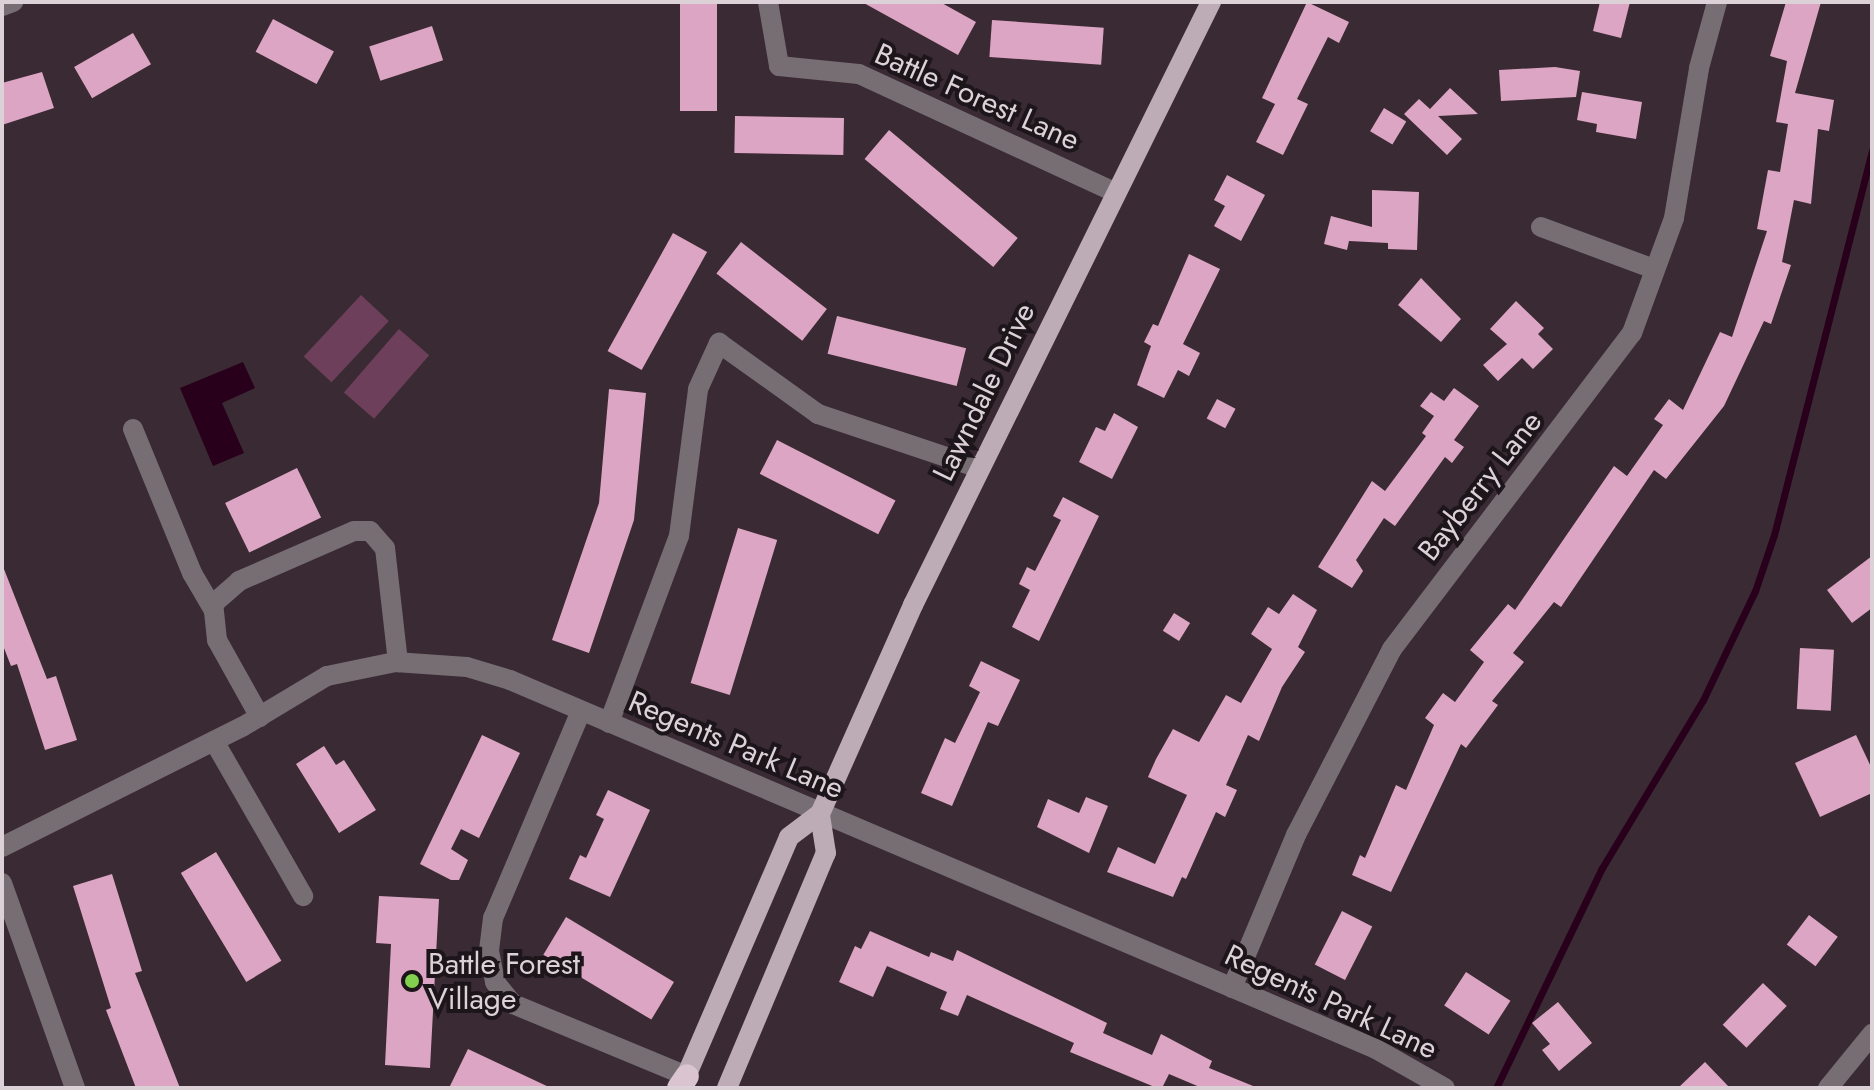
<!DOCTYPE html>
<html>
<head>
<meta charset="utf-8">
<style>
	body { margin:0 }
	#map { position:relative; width:1874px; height:1090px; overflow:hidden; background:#3a2a33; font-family:Jost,sans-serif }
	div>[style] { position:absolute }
	.green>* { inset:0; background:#6e3f5a; transform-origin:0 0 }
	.water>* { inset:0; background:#29001b }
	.stream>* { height:7px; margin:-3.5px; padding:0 3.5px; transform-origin:3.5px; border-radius:3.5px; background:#29001b }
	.building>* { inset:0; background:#dda5c4; transform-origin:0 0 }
	.minor>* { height:20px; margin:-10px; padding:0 10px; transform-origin:10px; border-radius:10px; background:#766e72 }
	.major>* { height:20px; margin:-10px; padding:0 10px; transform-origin:10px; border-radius:10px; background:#bdabb5 }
	.highway>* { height:24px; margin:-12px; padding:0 12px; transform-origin:12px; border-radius:12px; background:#d9c4cf }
	.dots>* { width:22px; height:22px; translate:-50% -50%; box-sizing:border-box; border:4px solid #1c1519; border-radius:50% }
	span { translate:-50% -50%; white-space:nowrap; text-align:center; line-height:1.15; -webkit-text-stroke:8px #1c1519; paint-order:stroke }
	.street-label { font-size:30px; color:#dcd1d7 }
	.poi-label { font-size:30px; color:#dcd1d7 }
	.left { translate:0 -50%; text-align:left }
	.frame { position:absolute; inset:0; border:4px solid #dcd1d7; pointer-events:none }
</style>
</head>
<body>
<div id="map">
	<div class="green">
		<div style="left:361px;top:295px;width:38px;height:84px;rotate:43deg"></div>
		<div style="left:399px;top:329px;width:40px;height:84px;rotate:41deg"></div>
	</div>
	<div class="water">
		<div style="clip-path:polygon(243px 362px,255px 388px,222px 403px,244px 453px,213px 466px,180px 388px)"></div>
	</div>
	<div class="stream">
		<div style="left:1496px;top:1088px;width:244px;rotate:-64.3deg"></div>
		<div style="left:1602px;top:868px;width:196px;rotate:-59deg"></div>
		<div style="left:1703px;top:700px;width:121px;rotate:-64.5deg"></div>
		<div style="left:1755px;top:591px;width:59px;rotate:-71.3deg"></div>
		<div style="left:1774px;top:535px;width:397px;rotate:-75.7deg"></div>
	</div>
	<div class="building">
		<div style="left:680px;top:2px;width:37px;height:109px"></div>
		<div style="clip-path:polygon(862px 2px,940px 2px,976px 22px,958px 55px)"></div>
		<div style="clip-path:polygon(1307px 2px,1349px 22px,1339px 43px,1328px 37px,1297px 99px,1308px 104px,1283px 155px,1256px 142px,1275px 104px,1262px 98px)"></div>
		<div style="clip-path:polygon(1600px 2px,1630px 2px,1621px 38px,1593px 31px)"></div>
		<div style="clip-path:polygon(1786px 2px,1821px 2px,1795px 93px,1834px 100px,1829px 131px,1818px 129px,1811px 204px,1794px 200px,1782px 262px,1791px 265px,1771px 324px,1764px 321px,1724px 406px,1666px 479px,1654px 470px,1561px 607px,1554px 602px,1513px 653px,1524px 662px,1492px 701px,1498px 705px,1466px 748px,1461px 744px,1391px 892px,1352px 875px,1360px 855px,1365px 858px,1396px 785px,1406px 790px,1434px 725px,1425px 718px,1443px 693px,1455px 702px,1484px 662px,1470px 650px,1508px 604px,1515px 610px,1614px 466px,1627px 476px,1663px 425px,1654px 419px,1669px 399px,1683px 410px,1720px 332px,1732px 337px,1767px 231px,1757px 229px,1768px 170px,1780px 172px,1788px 124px,1776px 122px,1787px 61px,1770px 56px)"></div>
		<div style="left:273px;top:19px;width:69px;height:37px;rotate:28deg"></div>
		<div style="left:992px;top:20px;width:112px;height:37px;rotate:4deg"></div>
		<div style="left:432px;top:26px;width:36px;height:66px;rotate:72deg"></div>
		<div style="left:133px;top:33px;width:36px;height:68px;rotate:60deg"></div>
		<div style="clip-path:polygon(1555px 67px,1580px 71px,1576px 97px,1501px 101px,1499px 70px)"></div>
		<div style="clip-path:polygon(42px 72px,54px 108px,2px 125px,2px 83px)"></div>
		<div style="clip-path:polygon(1450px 88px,1478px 114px,1438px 116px,1462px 139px,1447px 155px,1404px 114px,1419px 99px,1430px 109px)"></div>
		<div style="clip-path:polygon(1582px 92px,1642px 102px,1636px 139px,1596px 132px,1597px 124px,1577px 120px)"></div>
		<div style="left:1384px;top:108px;width:26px;height:27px;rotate:31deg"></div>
		<div style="left:735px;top:116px;width:109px;height:37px;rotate:1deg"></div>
		<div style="left:889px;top:130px;width:168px;height:38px;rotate:40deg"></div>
		<div style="clip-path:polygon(1227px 175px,1265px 195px,1241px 241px,1214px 226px,1225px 206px,1214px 200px)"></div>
		<div style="clip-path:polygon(1372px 190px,1419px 192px,1417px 250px,1388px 249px,1388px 243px,1349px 241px,1347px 250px,1324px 244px,1331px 216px,1372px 227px)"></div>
		<div style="left:673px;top:233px;width:39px;height:135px;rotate:29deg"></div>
		<div style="left:741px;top:242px;width:109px;height:40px;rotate:38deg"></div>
		<div style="clip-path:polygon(1189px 254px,1220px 269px,1183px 344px,1200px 353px,1189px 376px,1178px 370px,1164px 398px,1137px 385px,1151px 346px,1144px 342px,1153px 324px,1158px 326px)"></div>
		<div style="clip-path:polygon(1421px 278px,1461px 319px,1441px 342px,1398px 305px)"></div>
		<div style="clip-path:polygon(1516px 301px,1544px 328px,1538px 334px,1553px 349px,1533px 369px,1522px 358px,1498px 381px,1483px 365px,1507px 344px,1490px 329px)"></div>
		<div style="left:837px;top:316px;width:133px;height:39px;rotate:14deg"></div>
		<div style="clip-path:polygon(1454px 388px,1479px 406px,1454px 440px,1464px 447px,1452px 463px,1445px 457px,1395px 526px,1384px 518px,1356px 560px,1363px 571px,1352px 588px,1318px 567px,1372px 481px,1385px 491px,1426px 436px,1422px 433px,1434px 416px,1420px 406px,1431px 392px,1444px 401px)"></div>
		<div style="clip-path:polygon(609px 389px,646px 393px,634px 520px,589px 653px,552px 640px,599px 503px)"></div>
		<div style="left:1217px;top:399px;width:21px;height:22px;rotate:28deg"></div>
		<div style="clip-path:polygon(1114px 413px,1138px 427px,1112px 479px,1079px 462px,1096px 427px,1105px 431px)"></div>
		<div style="left:777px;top:440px;width:133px;height:38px;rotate:27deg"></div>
		<div style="left:297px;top:468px;width:55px;height:80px;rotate:64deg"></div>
		<div style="clip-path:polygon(1063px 497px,1099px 516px,1039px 641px,1012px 627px,1030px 590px,1019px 584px,1027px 567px,1035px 571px,1061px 520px,1053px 516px)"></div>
		<div style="left:738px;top:528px;width:41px;height:162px;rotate:17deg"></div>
		<div style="clip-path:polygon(1872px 556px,1872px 608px,1852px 623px,1827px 590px)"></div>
		<div style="clip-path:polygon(2px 564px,47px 679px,56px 676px,77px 740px,45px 750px,17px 664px,11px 666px,2px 643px)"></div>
		<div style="clip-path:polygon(1293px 594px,1317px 610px,1298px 647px,1305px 652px,1282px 687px,1259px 741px,1248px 735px,1226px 785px,1237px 790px,1225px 817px,1216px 812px,1186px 879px,1182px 877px,1173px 897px,1107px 872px,1118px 847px,1155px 864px,1187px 795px,1148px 777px,1156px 759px,1173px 729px,1199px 742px,1226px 695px,1241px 703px,1272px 649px,1251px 634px,1268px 607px,1279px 614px)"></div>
		<div style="left:1174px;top:613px;width:19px;height:21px;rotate:32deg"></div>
		<div style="left:1800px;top:648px;width:34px;height:61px;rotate:3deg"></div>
		<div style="clip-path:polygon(981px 661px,1020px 680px,998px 726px,988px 722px,952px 806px,921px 793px,945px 738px,955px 743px,980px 692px,969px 686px)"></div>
		<div style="clip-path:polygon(482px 735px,520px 753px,479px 838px,461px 829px,451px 849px,468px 860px,459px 880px,451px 880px,420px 864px)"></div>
		<div style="clip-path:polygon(1856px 735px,1872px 769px,1872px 793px,1820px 817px,1795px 763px)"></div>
		<div style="clip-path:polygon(324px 746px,336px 765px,344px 760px,376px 810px,339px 833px,296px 764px)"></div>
		<div style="clip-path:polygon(608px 790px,650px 810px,610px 897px,569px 879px,580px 855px,586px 858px,604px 819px,596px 815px)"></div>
		<div style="clip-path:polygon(1086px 797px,1108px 806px,1089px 853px,1037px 827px,1048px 799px,1079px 813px)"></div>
		<div style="left:216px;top:852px;width:127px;height:41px;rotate:59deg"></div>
		<div style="clip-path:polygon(112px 874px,142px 971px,135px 973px,180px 1088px,136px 1088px,106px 1010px,111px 1008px,73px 886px)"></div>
		<div style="clip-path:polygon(379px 896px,439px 899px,430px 1068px,385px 1065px,391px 944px,376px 943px)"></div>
		<div style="left:1342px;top:911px;width:34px;height:60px;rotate:27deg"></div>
		<div style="left:1809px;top:915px;width:36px;height:37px;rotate:37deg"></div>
		<div style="left:566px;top:917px;width:126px;height:44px;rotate:31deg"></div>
		<div style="clip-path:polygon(870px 931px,929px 957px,931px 952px,953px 961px,957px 950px,1107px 1023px,1103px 1033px,1152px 1055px,1161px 1034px,1212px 1061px,1209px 1068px,1258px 1088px,1202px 1088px,1169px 1074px,1162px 1088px,1157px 1088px,1070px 1052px,1074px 1043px,967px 995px,958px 1016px,940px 1009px,947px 992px,887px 966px,873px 997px,839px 982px,855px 946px,861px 949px)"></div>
		<div style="left:1466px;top:972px;width:53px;height:40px;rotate:33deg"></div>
		<div style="left:1763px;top:983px;width:33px;height:58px;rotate:44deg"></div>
		<div style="clip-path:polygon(1558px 1002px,1592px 1043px,1559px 1071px,1542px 1050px,1550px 1044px,1532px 1023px)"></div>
		<div style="clip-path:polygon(468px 1049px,551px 1088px,449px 1088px)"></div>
		<div style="clip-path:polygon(1705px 1062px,1730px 1088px,1678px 1088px)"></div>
	</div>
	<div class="minor">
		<div style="left:768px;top:2px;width:65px;rotate:80.2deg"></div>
		<div style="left:779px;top:66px;width:80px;rotate:5.7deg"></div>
		<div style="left:859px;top:74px;width:283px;rotate:24.8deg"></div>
		<div style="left:2px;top:6px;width:12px;rotate:-20deg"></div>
		<div style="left:1541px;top:227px;width:121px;rotate:20.4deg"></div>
		<div style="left:133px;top:429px;width:156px;rotate:67.7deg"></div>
		<div style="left:192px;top:573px;width:42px;rotate:59.7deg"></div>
		<div style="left:581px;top:711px;width:225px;rotate:113deg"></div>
		<div style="left:493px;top:918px;width:33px;rotate:97deg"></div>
		<div style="left:489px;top:951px;width:32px;rotate:79deg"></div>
		<div style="left:495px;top:982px;width:28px;rotate:51deg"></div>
		<div style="left:513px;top:1004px;width:188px;rotate:22.5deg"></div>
		<div style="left:260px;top:717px;width:88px;rotate:-119.2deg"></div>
		<div style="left:217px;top:640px;width:36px;rotate:-96deg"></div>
		<div style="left:213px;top:604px;width:35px;rotate:-41deg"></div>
		<div style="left:239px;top:581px;width:125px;rotate:-23.5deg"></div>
		<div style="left:354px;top:531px;width:16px"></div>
		<div style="left:370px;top:531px;width:23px;rotate:49deg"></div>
		<div style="left:385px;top:548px;width:115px;rotate:83.5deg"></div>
		<div style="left:609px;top:723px;width:200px;rotate:-69.5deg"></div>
		<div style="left:679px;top:536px;width:148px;rotate:-82.6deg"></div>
		<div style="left:698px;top:389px;width:51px;rotate:-65.5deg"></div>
		<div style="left:719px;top:343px;width:122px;rotate:35.6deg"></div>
		<div style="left:818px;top:414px;width:170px;rotate:18.5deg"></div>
		<div style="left:214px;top:741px;width:179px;rotate:60.1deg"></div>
		<div style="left:2px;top:847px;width:268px;rotate:-26.6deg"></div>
		<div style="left:242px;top:727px;width:99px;rotate:-31deg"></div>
		<div style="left:327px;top:676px;width:69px;rotate:-11.6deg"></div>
		<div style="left:395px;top:662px;width:72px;rotate:4deg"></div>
		<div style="left:467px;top:667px;width:45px;rotate:16.8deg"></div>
		<div style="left:510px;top:680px;width:941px;rotate:23.08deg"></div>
		<div style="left:1376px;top:1049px;width:79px;rotate:29.5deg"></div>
		<div style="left:2px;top:883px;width:218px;rotate:70.4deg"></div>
		<div style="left:1232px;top:988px;width:166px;rotate:-67.3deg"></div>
		<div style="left:1296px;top:835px;width:209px;rotate:-62.7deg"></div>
		<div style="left:1392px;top:649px;width:397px;rotate:-52.8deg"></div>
		<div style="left:1632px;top:333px;width:122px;rotate:-69.9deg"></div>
		<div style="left:1674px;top:218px;width:152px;rotate:-80.5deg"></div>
		<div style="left:1699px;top:68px;width:68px;rotate:-74.7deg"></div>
		<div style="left:1828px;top:1088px;width:70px;rotate:-50.8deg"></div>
	</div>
	<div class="major">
		<div style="left:681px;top:1088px;width:273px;rotate:-66.7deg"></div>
		<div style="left:789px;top:837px;width:39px;rotate:-37deg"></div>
		<div style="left:820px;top:814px;width:229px;rotate:-66deg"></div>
		<div style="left:913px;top:605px;width:673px;rotate:-63.7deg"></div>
		<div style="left:727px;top:1088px;width:255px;rotate:-67.2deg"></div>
		<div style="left:826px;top:853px;width:39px;rotate:-99deg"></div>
	</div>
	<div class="highway">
		<div style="left:679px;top:1088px;width:14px;rotate:-56deg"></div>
	</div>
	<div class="dots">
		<div style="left:412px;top:981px;background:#83d04e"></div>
	</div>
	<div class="street-label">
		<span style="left:977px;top:97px;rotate:24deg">Battle Forest Lane</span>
		<span style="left:984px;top:392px;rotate:-64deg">Lawndale Drive</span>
		<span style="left:1480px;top:486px;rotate:-52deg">Bayberry Lane</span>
		<span style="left:736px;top:745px;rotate:23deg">Regents Park Lane</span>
		<span style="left:1331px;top:1002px;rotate:25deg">Regents Park Lane</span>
	</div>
	<div class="poi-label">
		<span class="left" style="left:428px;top:981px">Battle Forest<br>Village</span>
	</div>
	<div class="frame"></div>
</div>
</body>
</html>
